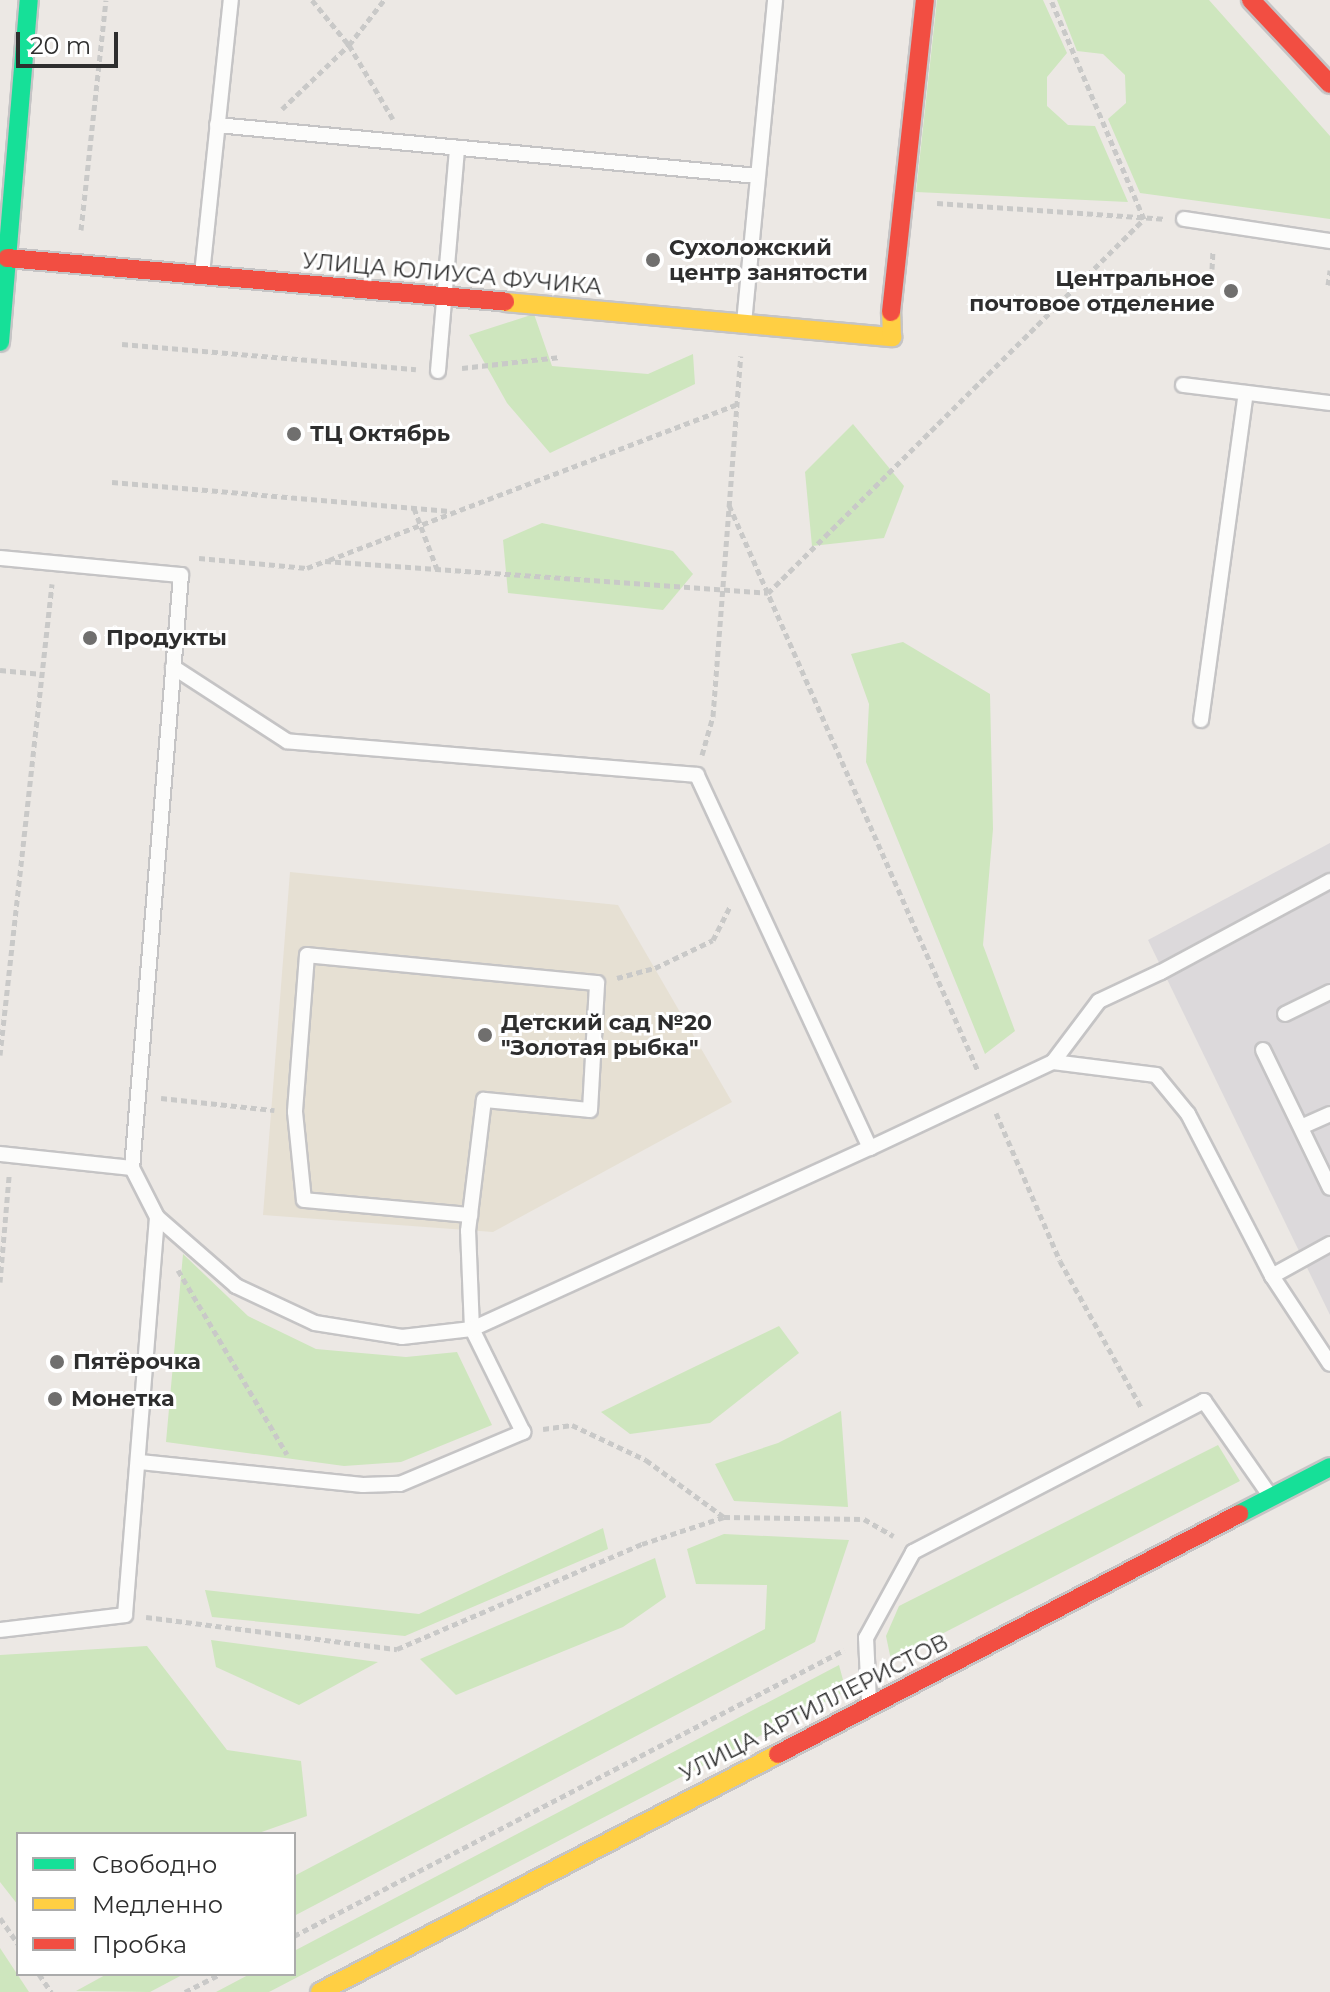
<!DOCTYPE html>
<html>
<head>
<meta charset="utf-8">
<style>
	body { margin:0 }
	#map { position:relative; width:1330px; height:1992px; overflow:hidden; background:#ece8e4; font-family:Montserrat,sans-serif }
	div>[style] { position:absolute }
	.industrial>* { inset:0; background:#dcd9db }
	.education>* { inset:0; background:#e6e0d3 }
	.green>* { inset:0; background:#cee6be }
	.path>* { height:5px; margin-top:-2.5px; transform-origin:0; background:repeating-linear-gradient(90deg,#c9c9c8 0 6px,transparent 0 10px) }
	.roads { filter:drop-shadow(2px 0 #c5c4c5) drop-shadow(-2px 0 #c5c4c5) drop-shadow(0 2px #c5c4c5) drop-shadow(0 -2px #c5c4c5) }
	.lane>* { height:14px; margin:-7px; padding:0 7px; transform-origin:7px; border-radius:7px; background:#fcfcfb }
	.fast>* { height:18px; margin:-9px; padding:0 9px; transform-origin:9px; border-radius:9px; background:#16e098 }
	.slow>* { height:18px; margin:-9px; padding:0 9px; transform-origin:9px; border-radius:9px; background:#ffcf43 }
	.jam>* { height:18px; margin:-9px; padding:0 9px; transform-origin:9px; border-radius:9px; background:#f24e42 }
	.dots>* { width:22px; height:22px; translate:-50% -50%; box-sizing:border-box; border:4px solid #fff; border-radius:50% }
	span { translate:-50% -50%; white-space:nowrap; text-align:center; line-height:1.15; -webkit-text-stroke:6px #fff; paint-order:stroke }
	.poi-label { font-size:22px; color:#2e2e2e; font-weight:700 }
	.left { translate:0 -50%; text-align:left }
	.right { translate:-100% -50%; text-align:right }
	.street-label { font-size:22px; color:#2e2e2e }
	.legend { position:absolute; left:16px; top:1832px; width:280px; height:144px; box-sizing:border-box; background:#fff; border:2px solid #ababab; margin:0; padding:10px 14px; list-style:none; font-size:24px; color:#2e2e2e }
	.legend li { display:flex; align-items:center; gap:16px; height:40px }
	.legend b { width:40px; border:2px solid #ababab }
	.scale { position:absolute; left:16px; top:32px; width:102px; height:36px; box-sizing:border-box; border:4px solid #2e2e2e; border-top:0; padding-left:10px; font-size:24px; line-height:28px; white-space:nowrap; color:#2e2e2e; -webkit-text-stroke:6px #fff; paint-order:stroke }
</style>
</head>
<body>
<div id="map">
	<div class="industrial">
		<div style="clip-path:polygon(1330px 843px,1330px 1315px,1148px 940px)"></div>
	</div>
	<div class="education">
		<div style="clip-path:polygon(290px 872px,618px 905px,732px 1102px,493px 1232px,263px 1215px)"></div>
	</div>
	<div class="green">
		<div style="clip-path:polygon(937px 0,1043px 0,1067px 53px,1047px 77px,1047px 106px,1068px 125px,1095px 126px,1128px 202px,916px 192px)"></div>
		<div style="clip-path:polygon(1057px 0,1209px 0,1330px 136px,1330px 219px,1140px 193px,1108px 119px,1126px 103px,1125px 75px,1103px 54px,1077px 51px)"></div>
		<div style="clip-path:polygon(534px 314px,552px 366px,648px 374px,693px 354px,695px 384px,550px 453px,507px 403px,469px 335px)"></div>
		<div style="clip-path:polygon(853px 424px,904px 486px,884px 538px,812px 546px,805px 472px)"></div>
		<div style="clip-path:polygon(542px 523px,673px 551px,693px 574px,663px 610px,508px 593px,503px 540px)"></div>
		<div style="clip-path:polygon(903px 642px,990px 694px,993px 829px,983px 945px,1015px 1031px,985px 1054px,866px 762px,869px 704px,851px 654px)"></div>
		<div style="clip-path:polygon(183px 1254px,248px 1316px,316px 1349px,406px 1357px,457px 1352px,492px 1425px,401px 1462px,344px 1466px,166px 1442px)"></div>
		<div style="clip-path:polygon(779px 1326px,799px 1353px,710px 1423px,630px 1434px,601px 1412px)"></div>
		<div style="clip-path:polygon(841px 1411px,848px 1507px,734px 1501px,715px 1464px,778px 1443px)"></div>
		<div style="clip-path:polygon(1218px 1445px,1240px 1481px,891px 1660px,886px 1636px,899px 1606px)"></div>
		<div style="clip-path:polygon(603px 1528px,608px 1549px,405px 1636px,212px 1617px,205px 1590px,419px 1614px)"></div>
		<div style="clip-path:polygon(724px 1534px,849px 1540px,815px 1642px,294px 1916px,294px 1876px,765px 1629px,767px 1585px,696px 1584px,687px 1549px)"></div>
		<div style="clip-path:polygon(655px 1558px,666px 1597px,623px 1627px,456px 1695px,420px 1659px)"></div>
		<div style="clip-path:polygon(211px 1640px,378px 1662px,299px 1705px,216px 1667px)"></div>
		<div style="clip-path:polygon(147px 1646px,227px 1750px,301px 1761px,307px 1816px,256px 1834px,18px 1834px,18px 1905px,0 1882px,0 1655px)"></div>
		<div style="clip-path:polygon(839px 1665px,846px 1691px,269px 1992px,216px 1992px,250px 1974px,294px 1974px,294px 1951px)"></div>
		<div style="clip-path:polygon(0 1948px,29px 1992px,0 1992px)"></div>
		<div style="clip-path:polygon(107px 1974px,184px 1974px,150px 1992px,76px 1991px)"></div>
	</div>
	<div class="path">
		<div style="left:312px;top:0;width:58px;rotate:50.6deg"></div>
		<div style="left:349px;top:45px;width:86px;rotate:59.3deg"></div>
		<div style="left:282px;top:109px;width:93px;rotate:-43.7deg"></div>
		<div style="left:349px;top:45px;width:57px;rotate:-52.1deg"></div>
		<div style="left:937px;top:203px;width:227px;rotate:4deg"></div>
		<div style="left:81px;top:230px;width:231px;rotate:-83.8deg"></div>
		<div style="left:1212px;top:269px;width:18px;rotate:-87deg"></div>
		<div style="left:1328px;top:285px;width:15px;rotate:-82deg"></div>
		<div style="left:122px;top:344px;width:295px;rotate:4.9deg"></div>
		<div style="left:462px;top:368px;width:99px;rotate:-6.4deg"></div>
		<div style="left:112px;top:482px;width:339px;rotate:4.9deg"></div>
		<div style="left:729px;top:505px;width:618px;rotate:66.25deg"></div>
		<div style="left:414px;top:508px;width:65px;rotate:69.3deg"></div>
		<div style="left:199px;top:558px;width:108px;rotate:5.3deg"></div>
		<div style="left:307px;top:568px;width:19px;rotate:-21deg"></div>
		<div style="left:325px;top:561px;width:444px;rotate:4.1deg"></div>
		<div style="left:768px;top:593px;width:530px;rotate:-44.85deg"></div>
		<div style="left:1144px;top:219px;width:238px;rotate:-113deg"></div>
		<div style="left:329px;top:560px;width:435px;rotate:-20.9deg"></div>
		<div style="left:0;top:670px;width:42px;rotate:5.4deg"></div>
		<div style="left:702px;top:755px;width:41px;rotate:-74.2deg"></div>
		<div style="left:713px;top:716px;width:361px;rotate:-85.6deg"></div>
		<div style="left:617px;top:978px;width:39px;rotate:-15deg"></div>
		<div style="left:655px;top:968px;width:64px;rotate:-25.8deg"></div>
		<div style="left:713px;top:940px;width:38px;rotate:-63deg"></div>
		<div style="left:0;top:1055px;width:474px;rotate:-83.7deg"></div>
		<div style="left:161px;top:1098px;width:114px;rotate:6.1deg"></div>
		<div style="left:996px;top:1113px;width:161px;rotate:66.6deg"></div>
		<div style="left:1060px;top:1261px;width:169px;rotate:61deg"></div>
		<div style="left:178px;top:1270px;width:214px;rotate:59.4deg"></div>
		<div style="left:0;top:1282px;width:106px;rotate:-85.1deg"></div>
		<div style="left:543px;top:1429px;width:29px;rotate:-8deg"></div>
		<div style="left:572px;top:1425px;width:82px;rotate:25.3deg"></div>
		<div style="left:646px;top:1460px;width:97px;rotate:36.2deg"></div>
		<div style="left:146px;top:1617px;width:253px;rotate:7.3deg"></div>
		<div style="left:397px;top:1649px;width:267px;rotate:-23.2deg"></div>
		<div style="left:642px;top:1544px;width:86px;rotate:-18.2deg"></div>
		<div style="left:724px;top:1517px;width:140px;rotate:0.8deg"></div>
		<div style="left:864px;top:1519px;width:34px;rotate:30deg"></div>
		<div style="left:0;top:1918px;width:32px;rotate:55deg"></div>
		<div style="left:294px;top:1936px;width:620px;rotate:-27.47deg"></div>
		<div style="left:39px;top:1974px;width:22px;rotate:56deg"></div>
		<div style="left:185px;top:1992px;width:39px;rotate:-27deg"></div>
	</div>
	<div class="roads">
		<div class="lane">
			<div style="left:217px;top:125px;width:543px;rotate:5.39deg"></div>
			<div style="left:1184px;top:219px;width:148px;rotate:8.6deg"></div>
			<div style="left:202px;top:274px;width:276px;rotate:-84deg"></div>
			<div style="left:744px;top:323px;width:324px;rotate:-84.5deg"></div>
			<div style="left:438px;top:371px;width:224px;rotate:-85.1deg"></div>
			<div style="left:1183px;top:385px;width:148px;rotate:7deg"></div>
			<div style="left:0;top:558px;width:182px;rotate:5.4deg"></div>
			<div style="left:181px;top:575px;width:595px;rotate:94.72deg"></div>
			<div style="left:132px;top:1168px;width:133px;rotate:-173.9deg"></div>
			<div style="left:1201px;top:720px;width:330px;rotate:-82.2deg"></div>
			<div style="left:1285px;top:1014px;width:50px;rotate:-26.1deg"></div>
			<div style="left:1263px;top:1050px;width:153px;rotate:64.1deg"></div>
			<div style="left:1053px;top:1062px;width:76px;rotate:-53deg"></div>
			<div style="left:1099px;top:1001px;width:68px;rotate:-25.1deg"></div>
			<div style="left:1161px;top:972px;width:192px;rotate:-28.3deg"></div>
			<div style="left:1301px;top:1127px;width:32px;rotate:-24deg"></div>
			<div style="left:870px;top:1148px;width:202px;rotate:-25.2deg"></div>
			<div style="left:1053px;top:1062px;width:104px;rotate:7.2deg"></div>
			<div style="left:1156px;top:1075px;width:50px;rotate:50.6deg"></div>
			<div style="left:1188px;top:1114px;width:182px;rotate:62.6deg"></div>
			<div style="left:1272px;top:1276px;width:105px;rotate:56.6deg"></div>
			<div style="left:157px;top:1217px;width:105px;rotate:41.1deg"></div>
			<div style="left:236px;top:1286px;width:87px;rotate:25.1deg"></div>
			<div style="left:315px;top:1323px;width:88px;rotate:9.1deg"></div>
			<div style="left:402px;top:1337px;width:70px;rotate:-6.5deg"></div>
			<div style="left:472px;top:1329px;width:98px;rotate:-92.3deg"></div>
			<div style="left:468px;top:1231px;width:16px;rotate:-83deg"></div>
			<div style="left:470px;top:1215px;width:116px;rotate:-83.1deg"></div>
			<div style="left:484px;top:1100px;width:106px;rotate:5.4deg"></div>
			<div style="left:590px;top:1110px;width:127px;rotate:-86.8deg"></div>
			<div style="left:597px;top:983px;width:291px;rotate:-174.5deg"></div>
			<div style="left:307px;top:955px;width:157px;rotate:94.4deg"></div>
			<div style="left:295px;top:1112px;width:88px;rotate:84.2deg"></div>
			<div style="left:304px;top:1200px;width:167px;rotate:5.2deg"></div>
			<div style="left:1272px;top:1276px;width:66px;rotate:-28.9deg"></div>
			<div style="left:140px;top:1462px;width:224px;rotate:5.9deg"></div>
			<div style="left:363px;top:1485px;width:37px;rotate:-2deg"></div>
			<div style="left:400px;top:1484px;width:134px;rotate:-22.9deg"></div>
			<div style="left:523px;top:1432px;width:115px;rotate:-116.3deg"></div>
			<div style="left:472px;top:1329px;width:437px;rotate:-24.5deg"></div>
			<div style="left:870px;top:1148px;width:411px;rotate:-114.9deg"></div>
			<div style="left:697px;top:775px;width:411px;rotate:-175.3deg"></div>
			<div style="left:287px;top:741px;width:136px;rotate:-147deg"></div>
			<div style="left:0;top:1630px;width:126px;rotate:-6.8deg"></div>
			<div style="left:125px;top:1615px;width:399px;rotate:-85.4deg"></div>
			<div style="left:157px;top:1217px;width:55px;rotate:-117deg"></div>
			<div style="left:869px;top:1701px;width:63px;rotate:-92.7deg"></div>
			<div style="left:866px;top:1638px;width:98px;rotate:-61.3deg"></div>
			<div style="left:913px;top:1552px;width:328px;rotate:-27.4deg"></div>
			<div style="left:1204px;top:1401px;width:117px;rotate:55.1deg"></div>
		</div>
		<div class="fast">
			<div style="left:0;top:342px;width:343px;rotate:-85.2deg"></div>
			<div style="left:1239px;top:1514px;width:102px;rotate:-27.3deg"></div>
		</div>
		<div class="slow">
			<div style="left:505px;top:302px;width:389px;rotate:5.2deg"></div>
			<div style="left:892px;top:337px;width:25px;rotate:-92deg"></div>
			<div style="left:320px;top:1992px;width:516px;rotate:-27.46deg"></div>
		</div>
		<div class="jam">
			<div style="left:1251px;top:0;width:115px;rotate:46.8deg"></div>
			<div style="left:7px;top:258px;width:500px;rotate:5deg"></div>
			<div style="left:891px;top:312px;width:314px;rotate:-83.8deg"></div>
			<div style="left:778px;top:1754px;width:520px;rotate:-27.5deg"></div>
		</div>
	</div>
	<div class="dots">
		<div style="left:653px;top:260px;background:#706f6e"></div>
		<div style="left:1231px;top:291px;background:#706f6e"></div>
		<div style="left:294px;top:434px;background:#706f6e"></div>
		<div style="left:90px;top:638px;background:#706f6e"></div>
		<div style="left:485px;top:1035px;background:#706f6e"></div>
		<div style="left:57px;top:1362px;background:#706f6e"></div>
		<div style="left:55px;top:1399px;background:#706f6e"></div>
	</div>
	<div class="poi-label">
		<span class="left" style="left:669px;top:260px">Сухоложский<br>центр занятости</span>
		<span class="right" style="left:1215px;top:291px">Центральное<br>почтовое отделение</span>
		<span class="left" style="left:310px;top:434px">ТЦ Октябрь</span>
		<span class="left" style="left:106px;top:638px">Продукты</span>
		<span class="left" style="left:501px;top:1035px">Детский сад №20<br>"Золотая рыбка"</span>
		<span class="left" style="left:73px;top:1362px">Пятёрочка</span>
		<span class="left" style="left:71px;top:1399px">Монетка</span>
	</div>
	<div class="street-label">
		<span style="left:452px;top:274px;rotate:5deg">УЛИЦА ЮЛИУСА ФУЧИКА</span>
		<span style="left:814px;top:1708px;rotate:-27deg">УЛИЦА АРТИЛЛЕРИСТОВ</span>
	</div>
	<ul class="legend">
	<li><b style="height:10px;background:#16e098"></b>Свободно</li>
	<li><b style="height:10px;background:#ffcf43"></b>Медленно</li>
	<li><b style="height:10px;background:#f24e42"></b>Пробка</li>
	</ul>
	<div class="scale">20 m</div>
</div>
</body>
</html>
